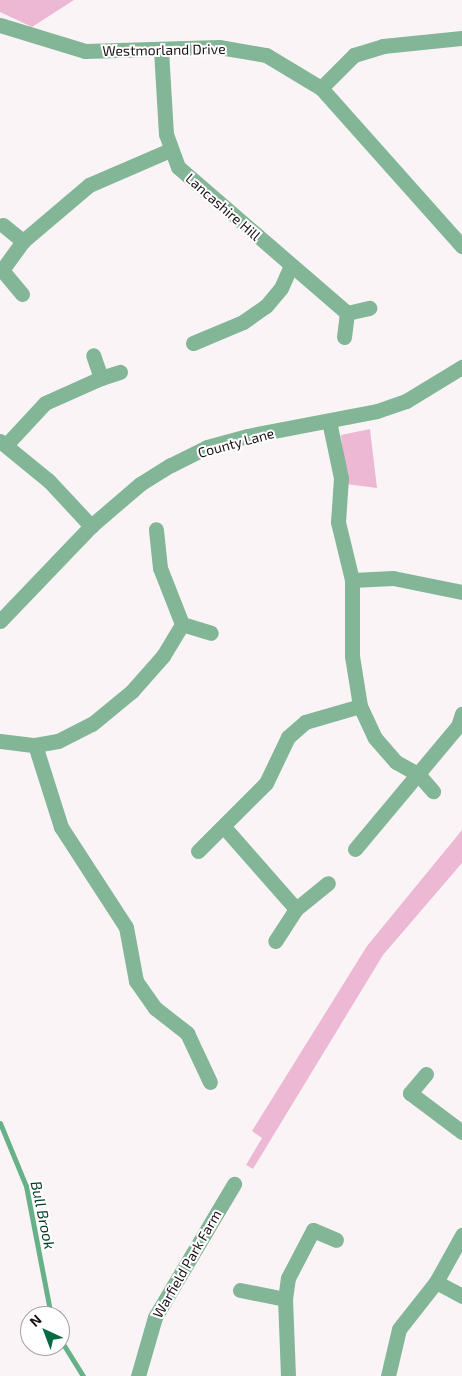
<!DOCTYPE html>
<html>
<head>
<meta charset="utf-8">
<style>
	body { margin:0 }
	#map { position:relative; width:462px; height:1376px; overflow:hidden; background:#fbf4f7; font-family:"Exo 2",sans-serif }
	div>[style] { position:absolute }
	.green>* { inset:0; background:#edb8d4 }
	.stream>* { height:5px; margin:-2.5px; padding:0 2.5px; transform-origin:2.5px; border-radius:2.5px; background:#67b188 }
	.minor>* { height:15px; margin:-7.5px; padding:0 7.5px; transform-origin:7.5px; border-radius:7.5px; background:#82b697 }
	span { translate:-50% -50%; white-space:nowrap; text-align:center; line-height:1.15; -webkit-text-stroke:4px #fff; paint-order:stroke }
	.street-label { font-size:14px; color:#1b1016 }
	.water-label { font-size:15px; color:#003e23; font-style:italic }
	.north { position:absolute; left:20px; top:1306px; width:50px; height:50px; box-sizing:border-box; background:#fff; border:1px solid #a49fa2; border-radius:50%; rotate:317deg; font-size:14px; font-weight:700; line-height:20px; text-align:center; color:#1b1016 }
	.north::after { content:''; display:block; margin:auto; width:18px; height:22px; background:#036b41; clip-path:polygon(50% 0,100% 100%,50% 72%,0 100%) }
</style>
</head>
<body>
<div id="map">
	<div class="green">
		<div style="clip-path:polygon(0 0,74px 0,32px 27px,0 12px)"></div>
		<div style="clip-path:polygon(370px 429px,377px 488px,346px 484px,341px 435px)"></div>
		<div style="clip-path:polygon(462px 830px,462px 863px,383px 955px,253px 1169px,246px 1165px,262px 1138px,252px 1131px,367px 946px)"></div>
	</div>
	<div class="stream">
		<div style="left:0;top:1123px;width:68px;rotate:67.6deg"></div>
		<div style="left:26px;top:1186px;width:132px;rotate:79.1deg"></div>
		<div style="left:60px;top:1339px;width:44px;rotate:58.1deg"></div>
	</div>
	<div class="minor">
		<div style="left:0;top:25px;width:89px;rotate:17deg"></div>
		<div style="left:85px;top:51px;width:134px;rotate:-1.7deg"></div>
		<div style="left:219px;top:47px;width:48px;rotate:9.7deg"></div>
		<div style="left:266px;top:55px;width:64px;rotate:31deg"></div>
		<div style="left:321px;top:88px;width:212px;rotate:48.3deg"></div>
		<div style="left:161px;top:50px;width:84px;rotate:86.6deg"></div>
		<div style="left:166px;top:134px;width:35px;rotate:70deg"></div>
		<div style="left:178px;top:167px;width:223px;rotate:40.8deg"></div>
		<div style="left:321px;top:88px;width:47px;rotate:-45deg"></div>
		<div style="left:354px;top:55px;width:30px;rotate:-17deg"></div>
		<div style="left:383px;top:46px;width:79px;rotate:-5.8deg"></div>
		<div style="left:3px;top:225px;width:26px;rotate:39deg"></div>
		<div style="left:23px;top:241px;width:87px;rotate:-40.3deg"></div>
		<div style="left:89px;top:185px;width:88px;rotate:-23.4deg"></div>
		<div style="left:22px;top:294px;width:31px;rotate:-130deg"></div>
		<div style="left:2px;top:270px;width:36px;rotate:-54deg"></div>
		<div style="left:344px;top:337px;width:24px;rotate:-83deg"></div>
		<div style="left:347px;top:313px;width:23px;rotate:-13deg"></div>
		<div style="left:193px;top:343px;width:54px;rotate:-22.8deg"></div>
		<div style="left:243px;top:322px;width:28px;rotate:-35deg"></div>
		<div style="left:266px;top:306px;width:23px;rotate:-50deg"></div>
		<div style="left:281px;top:288px;width:24px;rotate:-66deg"></div>
		<div style="left:101px;top:378px;width:20px;rotate:-18deg"></div>
		<div style="left:329px;top:421px;width:58px;rotate:78.1deg"></div>
		<div style="left:341px;top:478px;width:44px;rotate:93.9deg"></div>
		<div style="left:338px;top:522px;width:60px;rotate:76.4deg"></div>
		<div style="left:352px;top:580px;width:76px;rotate:90deg"></div>
		<div style="left:352px;top:656px;width:51px;rotate:80.9deg"></div>
		<div style="left:360px;top:706px;width:35px;rotate:65deg"></div>
		<div style="left:375px;top:738px;width:32px;rotate:49deg"></div>
		<div style="left:396px;top:762px;width:25px;rotate:29deg"></div>
		<div style="left:418px;top:774px;width:23px;rotate:49deg"></div>
		<div style="left:0;top:441px;width:63px;rotate:39.2deg"></div>
		<div style="left:49px;top:481px;width:62px;rotate:47deg"></div>
		<div style="left:6px;top:445px;width:57px;rotate:-47.1deg"></div>
		<div style="left:45px;top:403px;width:61px;rotate:-24.1deg"></div>
		<div style="left:101px;top:378px;width:24px;rotate:-109deg"></div>
		<div style="left:352px;top:580px;width:41px;rotate:-2.8deg"></div>
		<div style="left:393px;top:578px;width:70px;rotate:11.5deg"></div>
		<div style="left:0;top:621px;width:132px;rotate:-46.2deg"></div>
		<div style="left:91px;top:526px;width:65px;rotate:-40.6deg"></div>
		<div style="left:140px;top:484px;width:36px;rotate:-32deg"></div>
		<div style="left:171px;top:465px;width:40px;rotate:-26.6deg"></div>
		<div style="left:207px;top:447px;width:41px;rotate:-15.4deg"></div>
		<div style="left:247px;top:436px;width:132px;rotate:-10.9deg"></div>
		<div style="left:377px;top:411px;width:31px;rotate:-19deg"></div>
		<div style="left:406px;top:401px;width:66px;rotate:-31.3deg"></div>
		<div style="left:182px;top:624px;width:30px;rotate:17deg"></div>
		<div style="left:0;top:741px;width:35px;rotate:7deg"></div>
		<div style="left:35px;top:745px;width:23px;rotate:-10deg"></div>
		<div style="left:58px;top:741px;width:38px;rotate:-27deg"></div>
		<div style="left:92px;top:724px;width:52px;rotate:-39.5deg"></div>
		<div style="left:132px;top:691px;width:47px;rotate:-48.5deg"></div>
		<div style="left:163px;top:656px;width:37px;rotate:-59deg"></div>
		<div style="left:182px;top:624px;width:60px;rotate:-111.4deg"></div>
		<div style="left:160px;top:568px;width:39px;rotate:-96deg"></div>
		<div style="left:35px;top:745px;width:86px;rotate:72.4deg"></div>
		<div style="left:61px;top:827px;width:119px;rotate:57deg"></div>
		<div style="left:126px;top:927px;width:55px;rotate:79.5deg"></div>
		<div style="left:136px;top:981px;width:33px;rotate:55deg"></div>
		<div style="left:155px;top:1008px;width:41px;rotate:38deg"></div>
		<div style="left:187px;top:1033px;width:54px;rotate:64.9deg"></div>
		<div style="left:224px;top:827px;width:109px;rotate:48.7deg"></div>
		<div style="left:296px;top:909px;width:38px;rotate:123deg"></div>
		<div style="left:355px;top:849px;width:160px;rotate:-50.1deg"></div>
		<div style="left:458px;top:726px;width:13px;rotate:-72deg"></div>
		<div style="left:198px;top:851px;width:96px;rotate:-45deg"></div>
		<div style="left:266px;top:783px;width:51px;rotate:-64.4deg"></div>
		<div style="left:288px;top:737px;width:23px;rotate:-41deg"></div>
		<div style="left:305px;top:722px;width:57px;rotate:-16.2deg"></div>
		<div style="left:296px;top:909px;width:41px;rotate:-39.1deg"></div>
		<div style="left:426px;top:1074px;width:25px;rotate:130deg"></div>
		<div style="left:410px;top:1093px;width:65px;rotate:36.9deg"></div>
		<div style="left:436px;top:1282px;width:30px;rotate:28deg"></div>
		<div style="left:240px;top:1290px;width:46px;rotate:11.3deg"></div>
		<div style="left:138px;top:1376px;width:61px;rotate:-73.9deg"></div>
		<div style="left:155px;top:1317px;width:155px;rotate:-59.3deg"></div>
		<div style="left:288px;top:1376px;width:77px;rotate:-92.2deg"></div>
		<div style="left:285px;top:1299px;width:21px;rotate:-82deg"></div>
		<div style="left:288px;top:1278px;width:54px;rotate:-62.5deg"></div>
		<div style="left:313px;top:1230px;width:25px;rotate:23deg"></div>
		<div style="left:388px;top:1376px;width:48px;rotate:-76.8deg"></div>
		<div style="left:399px;top:1329px;width:60px;rotate:-51.8deg"></div>
		<div style="left:436px;top:1282px;width:54px;rotate:-61deg"></div>
	</div>
	<div class="street-label">
		<span style="left:164px;top:50px;rotate:-1deg">Westmorland Drive</span>
		<span style="left:223px;top:207px;rotate:41deg">Lancashire Hill</span>
		<span style="left:236px;top:443px;rotate:-15deg">County Lane</span>
		<span style="left:187px;top:1264px;rotate:-60deg">Warfield Park Farm</span>
	</div>
	<div class="water-label">
		<span style="left:43px;top:1215px;rotate:78deg">Bull Brook</span>
	</div>
	<div class="north">N</div>
</div>
</body>
</html>
